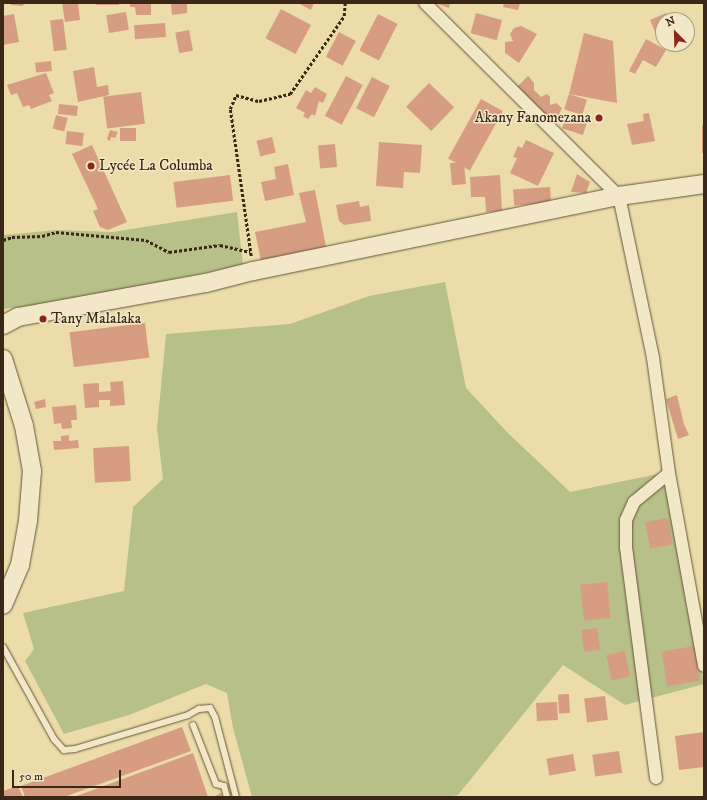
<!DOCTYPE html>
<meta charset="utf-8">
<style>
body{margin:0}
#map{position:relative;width:707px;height:800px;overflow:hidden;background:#ebdcaa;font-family:"IM FELL DW Pica",serif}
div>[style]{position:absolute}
.green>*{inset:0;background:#b7c088}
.building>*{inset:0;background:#d69d83;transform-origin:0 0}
.path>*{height:2.5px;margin-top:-1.25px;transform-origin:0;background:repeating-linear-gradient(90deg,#3a2717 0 3px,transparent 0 5px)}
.roads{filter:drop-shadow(0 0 1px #66543c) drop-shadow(0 0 1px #66543c)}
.lane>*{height:6px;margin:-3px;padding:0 3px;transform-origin:3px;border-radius:3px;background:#f2e8c8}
.street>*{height:12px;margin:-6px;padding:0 6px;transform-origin:6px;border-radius:6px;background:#f2e8c8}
.secondary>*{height:18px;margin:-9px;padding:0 9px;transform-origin:9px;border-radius:9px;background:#f2e8c8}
.dots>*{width:11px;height:11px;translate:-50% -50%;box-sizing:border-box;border:2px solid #f2e8c8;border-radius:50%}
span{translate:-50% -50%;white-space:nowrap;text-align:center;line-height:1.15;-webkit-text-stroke:3px #f2e8c8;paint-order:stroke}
.poi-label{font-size:15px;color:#3a2717}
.right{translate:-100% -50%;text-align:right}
.left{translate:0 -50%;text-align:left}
.frame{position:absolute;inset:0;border:4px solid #3a2717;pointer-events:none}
.north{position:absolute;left:655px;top:12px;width:40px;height:40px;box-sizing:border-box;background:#f2e8c8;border:1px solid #a89b81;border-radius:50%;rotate:337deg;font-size:11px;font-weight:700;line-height:16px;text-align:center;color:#3a2717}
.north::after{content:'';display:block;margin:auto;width:14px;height:18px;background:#8f2418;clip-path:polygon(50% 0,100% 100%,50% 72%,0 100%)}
.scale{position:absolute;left:12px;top:770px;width:109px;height:18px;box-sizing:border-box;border:2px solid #3a2717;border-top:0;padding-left:5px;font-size:12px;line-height:14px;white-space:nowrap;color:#3a2717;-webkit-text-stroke:3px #f2e8c8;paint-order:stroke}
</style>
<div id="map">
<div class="green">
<i style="clip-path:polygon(237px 212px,243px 265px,70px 301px,3px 309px,3px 235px,57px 230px,113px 232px)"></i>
<i style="clip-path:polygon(445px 282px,466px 388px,508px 433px,570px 492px,668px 472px,704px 684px,625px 705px,563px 665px,458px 795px,446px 797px,252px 797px,233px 728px,227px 693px,206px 684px,129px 715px,64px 734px,25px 661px,34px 649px,23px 613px,124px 591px,133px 507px,163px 479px,157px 428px,166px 334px,290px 324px,369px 296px)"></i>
</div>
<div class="building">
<i style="clip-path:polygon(11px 3px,24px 3px,23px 6px,11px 5px)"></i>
<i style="clip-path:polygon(62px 3px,78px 3px,80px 20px,65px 22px)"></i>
<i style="left:96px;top:3px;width:23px;height:2px"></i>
<i style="clip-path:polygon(130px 3px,151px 3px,151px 15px,136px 15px,135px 7px,130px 7px)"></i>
<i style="clip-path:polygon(171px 3px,187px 3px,187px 13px,172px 15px)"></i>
<i style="clip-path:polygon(298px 3px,314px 3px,311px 10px)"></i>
<i style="clip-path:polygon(436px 3px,450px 3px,449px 8px)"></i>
<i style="clip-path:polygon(504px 3px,520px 3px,518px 10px,503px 7px)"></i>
<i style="left:281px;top:9px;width:34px;height:33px;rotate:28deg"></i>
<i style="left:126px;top:12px;width:18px;height:20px;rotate:81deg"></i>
<i style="left:476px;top:13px;width:27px;height:21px;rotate:15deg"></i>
<i style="clip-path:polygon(666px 13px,669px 20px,663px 20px,663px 42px,660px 43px,650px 20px)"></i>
<i style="clip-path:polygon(14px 14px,19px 42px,3px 45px,3px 16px)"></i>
<i style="left:378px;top:14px;width:22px;height:41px;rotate:27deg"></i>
<i style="left:63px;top:19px;width:31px;height:13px;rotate:83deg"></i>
<i style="left:165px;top:23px;width:14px;height:31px;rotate:86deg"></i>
<i style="clip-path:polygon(521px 26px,537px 34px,519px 63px,505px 53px,505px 42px,513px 41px,510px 34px,514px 28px)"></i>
<i style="left:189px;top:30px;width:21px;height:14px;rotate:79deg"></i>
<i style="left:339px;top:32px;width:19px;height:28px;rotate:28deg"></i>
<i style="clip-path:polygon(584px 33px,613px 41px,617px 103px,569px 94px)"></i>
<i style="clip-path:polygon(646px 39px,666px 50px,656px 67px,643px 60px,635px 74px,629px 71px)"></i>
<i style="left:51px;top:61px;width:10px;height:16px;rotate:84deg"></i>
<i style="clip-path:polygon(94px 67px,97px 87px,108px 85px,109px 95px,78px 102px,73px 71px)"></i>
<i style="clip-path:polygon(46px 73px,54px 93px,49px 95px,52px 101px,31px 109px,29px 105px,23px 107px,17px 93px,11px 95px,7px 85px)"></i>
<i style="left:346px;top:76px;width:19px;height:45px;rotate:28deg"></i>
<i style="clip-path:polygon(528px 76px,534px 83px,534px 90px,541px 97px,547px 94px,550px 97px,550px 105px,556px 103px,562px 108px,554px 125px,516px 88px)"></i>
<i style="left:372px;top:77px;width:20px;height:35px;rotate:27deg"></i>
<i style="left:429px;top:83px;width:35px;height:33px;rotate:44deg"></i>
<i style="clip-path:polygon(315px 87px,327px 94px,323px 103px,319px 101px,315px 116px,312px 114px,308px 119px,303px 116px,305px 113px,296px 108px,306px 90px,311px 93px)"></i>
<i style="left:141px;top:92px;width:32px;height:38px;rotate:83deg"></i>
<i style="left:569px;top:94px;width:19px;height:16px;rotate:18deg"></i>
<i style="left:481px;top:99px;width:25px;height:68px;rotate:29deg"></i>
<i style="left:59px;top:104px;width:19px;height:10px;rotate:6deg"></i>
<i style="left:567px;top:113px;width:22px;height:16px;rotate:18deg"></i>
<i style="clip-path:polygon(649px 113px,655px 141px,632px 145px,627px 124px,644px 121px,643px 114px)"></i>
<i style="left:56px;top:115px;width:12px;height:14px;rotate:14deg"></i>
<i style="left:702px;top:125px;width:2px;height:28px"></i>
<i style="left:120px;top:128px;width:16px;height:13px"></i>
<i style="clip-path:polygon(110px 130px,118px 132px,115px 138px,111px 137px,110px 141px,107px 139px)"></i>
<i style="left:67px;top:131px;width:17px;height:13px;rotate:7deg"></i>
<i style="left:272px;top:137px;width:16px;height:16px;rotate:76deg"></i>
<i style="clip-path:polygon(526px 140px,554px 153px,538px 186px,510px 173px,517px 158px,513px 157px,518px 146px,522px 148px)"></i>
<i style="clip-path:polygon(379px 142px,422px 145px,420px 173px,404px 172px,403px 188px,376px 186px)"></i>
<i style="left:335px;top:144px;width:23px;height:17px;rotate:85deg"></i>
<i style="clip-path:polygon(92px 145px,127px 222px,108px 230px,100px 227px,93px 211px,98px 209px,72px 154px)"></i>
<i style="left:464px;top:162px;width:22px;height:14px;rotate:85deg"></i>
<i style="clip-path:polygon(288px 164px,294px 195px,265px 201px,261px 182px,276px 179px,274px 167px)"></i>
<i style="clip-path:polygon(577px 174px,590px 182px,586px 193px,571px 192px)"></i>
<i style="left:230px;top:175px;width:26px;height:57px;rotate:83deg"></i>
<i style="clip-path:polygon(500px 175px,502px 211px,486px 212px,485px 197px,471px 197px,470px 177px)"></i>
<i style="left:550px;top:187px;width:16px;height:37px;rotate:86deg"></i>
<i style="clip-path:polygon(315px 190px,327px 252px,262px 266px,255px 232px,306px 222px,299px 193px)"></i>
<i style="clip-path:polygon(359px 201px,360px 207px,369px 205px,371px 221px,344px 225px,339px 221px,336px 205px)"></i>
<i style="left:145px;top:323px;width:35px;height:76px;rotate:83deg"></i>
<i style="clip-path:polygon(123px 381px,125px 405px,110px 406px,110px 400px,99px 400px,99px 407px,85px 408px,83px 384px,99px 383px,99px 392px,111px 391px,110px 382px)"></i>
<i style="clip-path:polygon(677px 395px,684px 424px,689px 435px,678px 439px,666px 399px)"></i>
<i style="clip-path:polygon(45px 399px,46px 407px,36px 409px,34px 402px)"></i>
<i style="clip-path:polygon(76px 405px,77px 420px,71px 420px,72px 428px,62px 429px,61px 423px,54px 424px,52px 407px)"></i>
<i style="clip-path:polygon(69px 435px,69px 441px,78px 440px,79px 448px,54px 450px,53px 441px,61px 441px,61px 436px)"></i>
<i style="left:129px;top:446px;width:35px;height:36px;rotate:87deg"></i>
<i style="left:668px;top:518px;width:27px;height:23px;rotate:80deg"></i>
<i style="left:607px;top:582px;width:36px;height:27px;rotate:84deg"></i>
<i style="left:597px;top:628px;width:22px;height:16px;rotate:82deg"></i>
<i style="left:694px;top:646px;width:35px;height:33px;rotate:80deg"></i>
<i style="left:625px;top:651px;width:26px;height:19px;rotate:79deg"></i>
<i style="left:569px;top:694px;width:19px;height:11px;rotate:87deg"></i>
<i style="left:605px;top:696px;width:24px;height:21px;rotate:83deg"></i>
<i style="left:557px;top:702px;width:18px;height:21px;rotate:87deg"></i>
<i style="clip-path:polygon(182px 727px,191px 751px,64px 797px,25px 797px,21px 786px)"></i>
<i style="clip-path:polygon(704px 732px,704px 767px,679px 770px,675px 736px)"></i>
<i style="left:619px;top:751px;width:22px;height:27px;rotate:82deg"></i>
<i style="clip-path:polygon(193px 753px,208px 797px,74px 797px)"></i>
<i style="left:573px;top:754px;width:17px;height:27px;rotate:80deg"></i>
<i style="clip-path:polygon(18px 786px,23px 797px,3px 797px,3px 791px)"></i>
<i style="clip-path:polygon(221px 793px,222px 797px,213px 797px)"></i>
</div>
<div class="path">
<i style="left:3px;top:240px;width:9px;rotate:-18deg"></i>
<i style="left:12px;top:237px;width:30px;rotate:-2deg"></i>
<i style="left:42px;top:236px;width:15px;rotate:-16deg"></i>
<i style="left:56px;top:232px;width:90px;rotate:5.1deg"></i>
<i style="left:146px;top:240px;width:26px;rotate:28deg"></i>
<i style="left:169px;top:252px;width:51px;rotate:-7.8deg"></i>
<i style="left:220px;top:245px;width:31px;rotate:13deg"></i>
<i style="left:251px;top:256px;width:148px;rotate:-98.1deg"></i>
<i style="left:230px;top:109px;width:15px;rotate:-67deg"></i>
<i style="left:236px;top:95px;width:24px;rotate:15deg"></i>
<i style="left:259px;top:101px;width:32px;rotate:-13deg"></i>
<i style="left:290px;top:94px;width:95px;rotate:-55.3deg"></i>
<i style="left:344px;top:16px;width:13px;rotate:-86deg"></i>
</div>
<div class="roads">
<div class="lane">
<i style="left:3px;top:647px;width:105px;rotate:61deg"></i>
<i style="left:54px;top:739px;width:15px;rotate:48deg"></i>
<i style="left:64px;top:750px;width:11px;rotate:-5deg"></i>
<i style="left:75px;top:749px;width:118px;rotate:-16.7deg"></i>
<i style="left:188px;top:715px;width:13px;rotate:-29deg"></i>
<i style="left:199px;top:709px;width:11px;rotate:-5deg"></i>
<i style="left:210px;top:708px;width:10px;rotate:61deg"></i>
<i style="left:215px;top:717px;width:83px;rotate:75.3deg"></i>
<i style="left:193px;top:725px;width:63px;rotate:68.7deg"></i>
<i style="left:216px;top:784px;width:8px;rotate:14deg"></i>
<i style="left:224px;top:786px;width:11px;rotate:75deg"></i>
</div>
<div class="street">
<i style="left:425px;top:3px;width:274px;rotate:44.9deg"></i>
<i style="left:619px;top:196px;width:166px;rotate:78.1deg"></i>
<i style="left:653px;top:358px;width:116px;rotate:82.1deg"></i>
<i style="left:669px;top:473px;width:196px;rotate:79.7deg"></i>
<i style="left:656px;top:778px;width:232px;rotate:-97.4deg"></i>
<i style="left:626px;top:548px;width:28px;rotate:-90deg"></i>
<i style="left:626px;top:520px;width:20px;rotate:-66deg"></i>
<i style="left:634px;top:502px;width:45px;rotate:-39.6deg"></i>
</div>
<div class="secondary">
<i style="left:3px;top:325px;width:17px;rotate:-28deg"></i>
<i style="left:18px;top:317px;width:191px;rotate:-10.3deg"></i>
<i style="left:206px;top:283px;width:49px;rotate:-14.3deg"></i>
<i style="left:253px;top:271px;width:374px;rotate:-11.6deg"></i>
<i style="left:619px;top:196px;width:86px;rotate:-8deg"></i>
<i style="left:3px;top:359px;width:70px;rotate:72.6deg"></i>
<i style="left:24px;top:426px;width:46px;rotate:79.9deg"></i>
<i style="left:32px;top:471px;width:50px;rotate:94.6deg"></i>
<i style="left:28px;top:521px;width:45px;rotate:100.3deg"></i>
<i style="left:20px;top:565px;width:43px;rotate:113deg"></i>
</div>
</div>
<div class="dots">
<i style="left:599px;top:118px;background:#8f2418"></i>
<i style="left:91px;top:166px;background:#8f2418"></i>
<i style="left:43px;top:319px;background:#8f2418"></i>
</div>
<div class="poi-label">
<span class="right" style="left:591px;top:118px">Akany Fanomezana</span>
<span class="left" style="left:99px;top:166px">Lycée La Columba</span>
<span class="left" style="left:51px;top:319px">Tany Malalaka</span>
</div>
<div class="frame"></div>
<div class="north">N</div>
<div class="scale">50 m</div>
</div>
